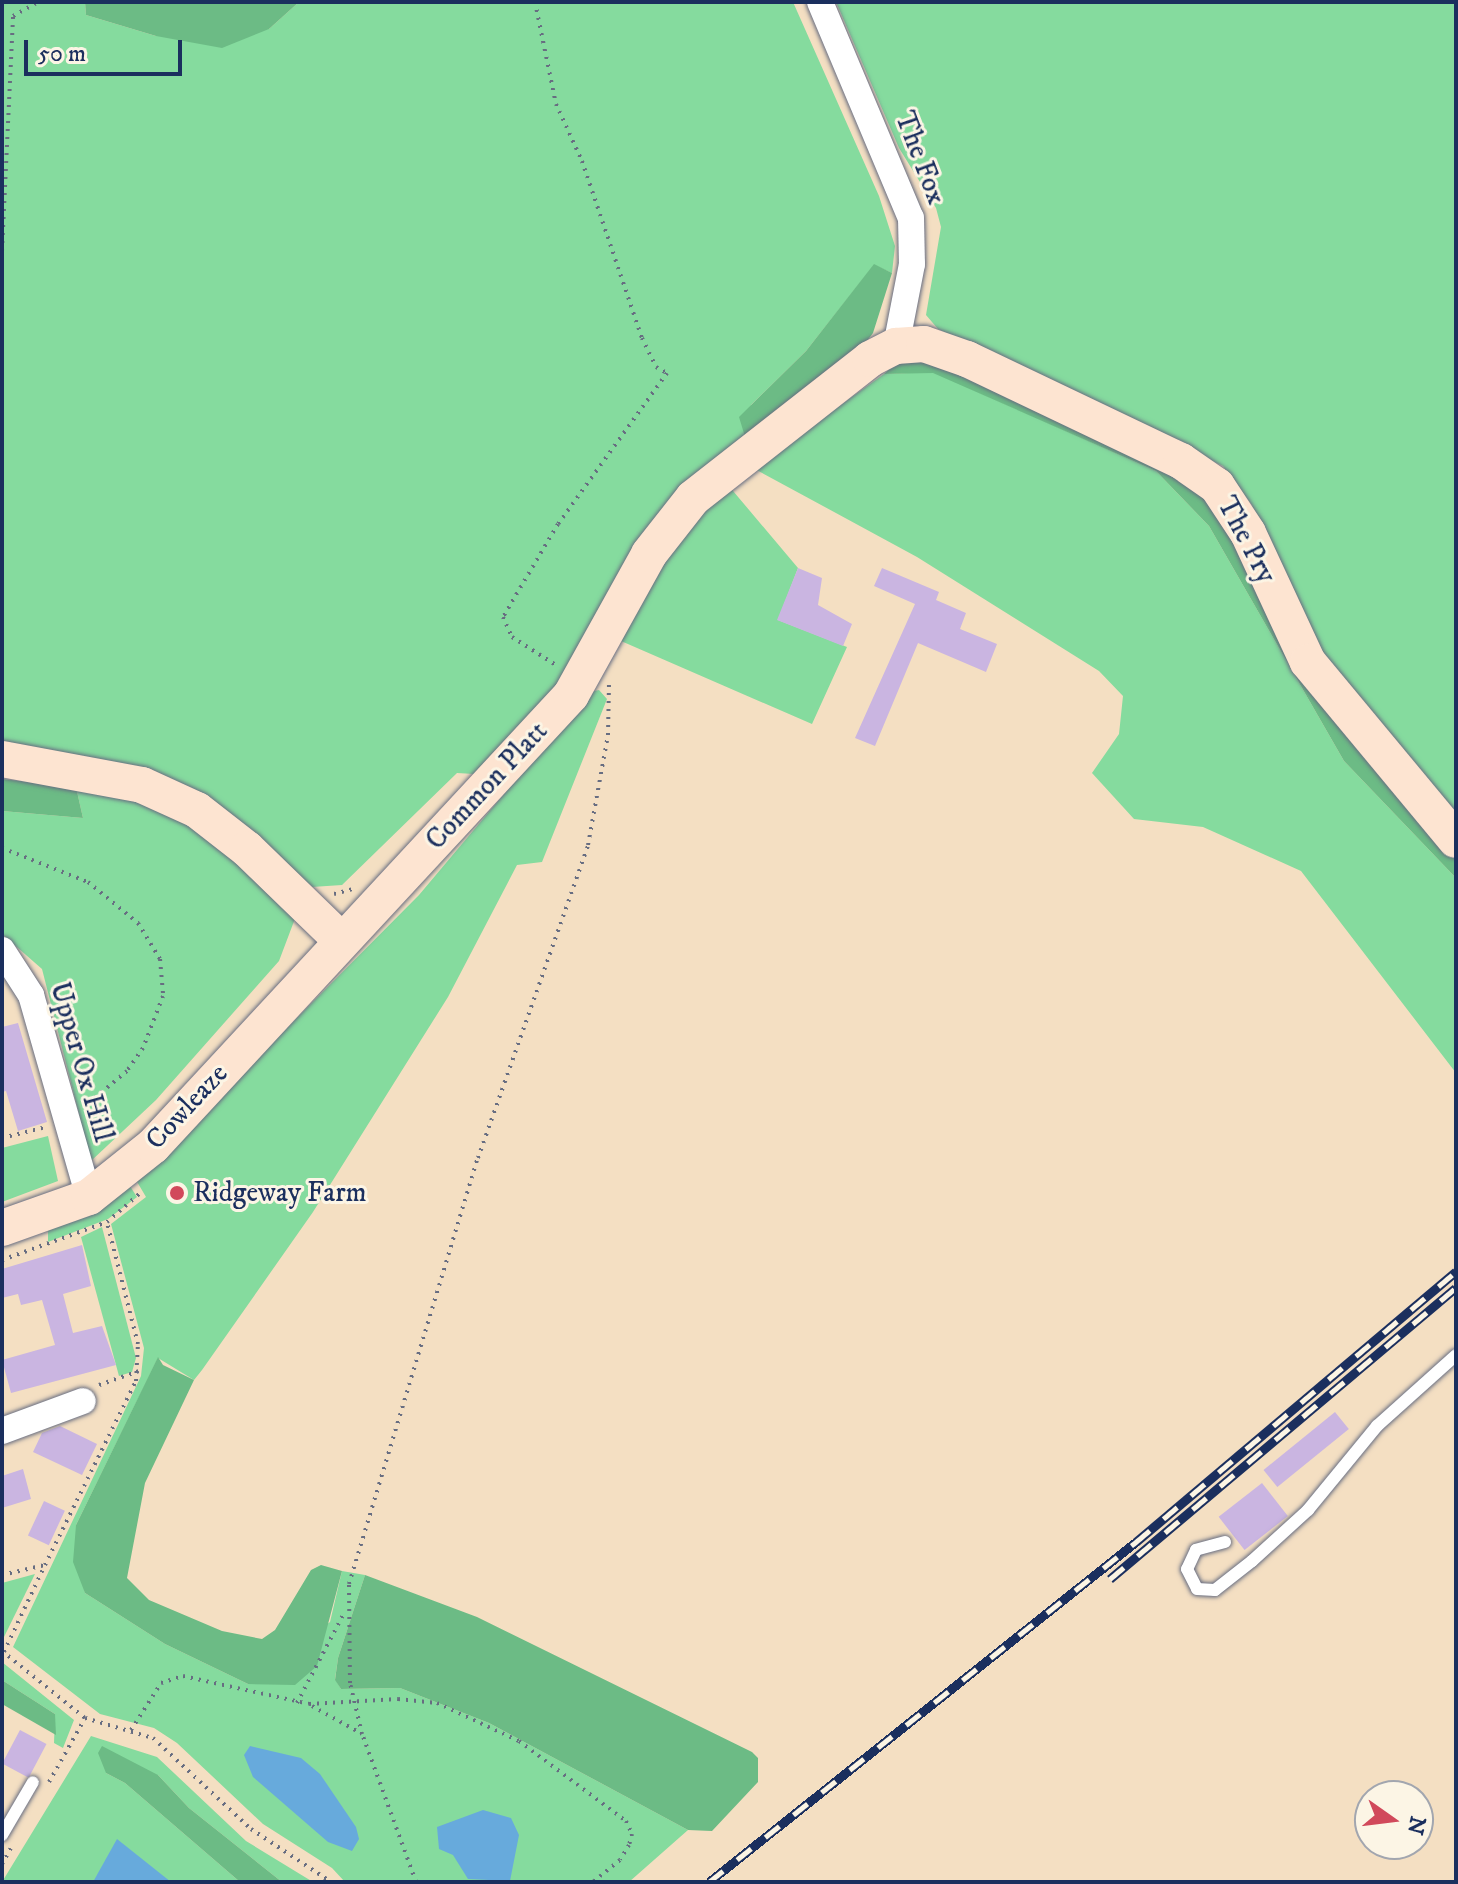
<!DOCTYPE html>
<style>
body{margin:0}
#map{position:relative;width:1458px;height:1884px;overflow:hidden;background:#f4dfc2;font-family:"IM FELL DW Pica",serif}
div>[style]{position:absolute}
.green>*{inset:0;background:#85db9e}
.forest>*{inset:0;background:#6cbb85}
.water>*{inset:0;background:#67aadc}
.building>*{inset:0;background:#cab5e1;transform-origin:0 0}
.path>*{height:4px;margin-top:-2px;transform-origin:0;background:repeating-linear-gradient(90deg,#676d81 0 2px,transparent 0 8px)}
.roads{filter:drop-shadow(0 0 2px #676d81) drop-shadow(0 0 2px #676d81)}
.lane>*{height:12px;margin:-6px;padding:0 6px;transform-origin:6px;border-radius:6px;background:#fff}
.street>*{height:26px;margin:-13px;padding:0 13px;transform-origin:13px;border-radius:13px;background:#fff}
.secondary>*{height:36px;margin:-18px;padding:0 18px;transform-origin:18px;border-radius:18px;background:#fde4d1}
.rail>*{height:9px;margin-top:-4.5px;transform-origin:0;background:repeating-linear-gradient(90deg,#fcf5e5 0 18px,#1b2f5e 0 36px);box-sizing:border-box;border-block:2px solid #1b2f5e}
.dots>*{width:22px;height:22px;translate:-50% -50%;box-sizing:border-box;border:4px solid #fcf5e5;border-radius:50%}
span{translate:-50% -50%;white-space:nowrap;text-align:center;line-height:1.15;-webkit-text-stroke:6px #fcf5e5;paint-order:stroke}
.street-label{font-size:28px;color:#1b2f5e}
.poi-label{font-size:28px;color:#1b2f5e}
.left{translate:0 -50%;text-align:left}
.frame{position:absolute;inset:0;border:4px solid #1b2f5e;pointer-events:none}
.north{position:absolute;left:1354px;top:1780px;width:80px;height:80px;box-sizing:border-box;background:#fcf5e5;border:2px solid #a2a6af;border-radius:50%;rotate:104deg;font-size:22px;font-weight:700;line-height:32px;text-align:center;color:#1b2f5e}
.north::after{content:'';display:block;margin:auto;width:28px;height:36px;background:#d1495b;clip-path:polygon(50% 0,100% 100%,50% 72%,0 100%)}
.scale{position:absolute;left:24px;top:40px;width:158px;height:36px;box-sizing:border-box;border:4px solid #1b2f5e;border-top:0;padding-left:10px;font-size:24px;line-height:28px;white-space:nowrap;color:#1b2f5e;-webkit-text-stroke:6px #fcf5e5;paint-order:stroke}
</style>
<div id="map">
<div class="green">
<i style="clip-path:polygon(2px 2px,85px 2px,86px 15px,156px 36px,269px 29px,299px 2px,793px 2px,879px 196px,895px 246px,892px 273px,874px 265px,806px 351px,751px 405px,746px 440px,575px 670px,474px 774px,457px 773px,342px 885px,312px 887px,243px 825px,2px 744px)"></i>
<i style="clip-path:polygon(836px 2px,1456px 2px,1456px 822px,1322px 660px,1278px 575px,1252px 505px,1223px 466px,938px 329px,926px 315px,941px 227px,936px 208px,899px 148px)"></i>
<i style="clip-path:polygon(933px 372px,1156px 471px,1209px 526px,1344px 761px,1456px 878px,1456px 1073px,1301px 871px,1203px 827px,1134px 819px,1092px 773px,1119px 734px,1123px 696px,1099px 671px,917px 557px,753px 468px,884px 374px)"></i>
<i style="clip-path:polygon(728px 485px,798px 568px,778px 620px,847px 647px,812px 724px,621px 641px,662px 559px)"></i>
<i style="clip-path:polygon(599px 690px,607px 699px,542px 862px,517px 865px,448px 997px,313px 1212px,202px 1370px,194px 1380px,158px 1358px,76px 1525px,85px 1593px,165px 1644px,248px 1684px,330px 1622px,342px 1571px,365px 1575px,338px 1658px,335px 1679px,341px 1689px,400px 1688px,489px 1723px,688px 1830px,629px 1882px,345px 1882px,332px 1868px,263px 1824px,177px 1743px,154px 1728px,100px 1714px,13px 1647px,141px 1376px,144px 1348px,111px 1224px,146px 1197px,136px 1180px,419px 895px,590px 692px)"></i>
<i style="clip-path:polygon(76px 787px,177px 810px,296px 916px,279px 961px,156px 1100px,91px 1161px,42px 969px,2px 934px,2px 811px,83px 818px)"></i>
<i style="clip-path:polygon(48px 1136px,58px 1181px,2px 1202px,2px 1148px)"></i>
<i style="clip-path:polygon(128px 1183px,137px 1197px,108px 1219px,48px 1242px,48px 1227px)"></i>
<i style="clip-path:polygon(102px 1227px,136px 1358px,132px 1372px,119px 1376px,81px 1237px)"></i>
<i style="clip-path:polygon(35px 1574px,3px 1639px,2px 1583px)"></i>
<i style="clip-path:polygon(2px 1662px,74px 1720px,63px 1748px,54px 1743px,55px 1714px,2px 1680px)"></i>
<i style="clip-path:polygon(91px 1736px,157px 1757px,246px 1841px,313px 1882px,282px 1882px,189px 1808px,158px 1775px,106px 1773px,125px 1783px,240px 1882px,2px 1882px)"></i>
</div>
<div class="forest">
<i style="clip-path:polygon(85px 2px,299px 2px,269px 29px,222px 48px,156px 36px,86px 15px)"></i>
<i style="clip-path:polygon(874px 264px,892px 273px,873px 333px,844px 371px,746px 440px,739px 417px,806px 351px)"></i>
<i style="clip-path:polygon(903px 357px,935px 358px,1197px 481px,1456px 852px,1456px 878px,1344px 761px,1209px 526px,1156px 471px,933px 373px,884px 374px)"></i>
<i style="clip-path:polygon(2px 779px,76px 787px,83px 818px,2px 811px)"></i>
<i style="clip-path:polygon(158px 1357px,163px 1365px,194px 1380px,145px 1483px,127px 1578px,149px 1600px,222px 1631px,262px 1639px,275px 1630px,311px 1570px,321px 1565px,342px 1571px,317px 1666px,295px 1685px,248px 1684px,165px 1644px,85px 1593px,73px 1562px,76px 1525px)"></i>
<i style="clip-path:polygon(365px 1575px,477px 1617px,752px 1752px,758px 1758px,758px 1782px,712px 1831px,688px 1830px,489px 1723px,400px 1688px,341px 1689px,335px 1680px,338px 1658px)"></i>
<i style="clip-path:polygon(2px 1680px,55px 1714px,56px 1735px,2px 1704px)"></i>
<i style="clip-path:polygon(102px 1746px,158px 1775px,189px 1808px,282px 1882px,240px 1882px,125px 1783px,106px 1773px,98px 1753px)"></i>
</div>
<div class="water">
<i style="clip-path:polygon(250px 1746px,301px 1758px,320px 1774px,356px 1827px,359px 1839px,352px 1851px,328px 1842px,253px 1777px,244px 1755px)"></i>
<i style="clip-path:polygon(483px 1810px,511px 1818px,519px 1835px,510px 1881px,468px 1879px,453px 1855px,439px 1849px,437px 1827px)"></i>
<i style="clip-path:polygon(117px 1839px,171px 1882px,93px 1882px)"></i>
</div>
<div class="building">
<i style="clip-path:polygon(798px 568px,822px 578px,818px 605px,852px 624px,843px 646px,777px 620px)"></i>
<i style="clip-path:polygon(882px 568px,939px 592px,936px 600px,966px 613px,960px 629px,997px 644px,986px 672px,918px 643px,875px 746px,855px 738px,915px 604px,874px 586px)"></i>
<i style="clip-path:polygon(18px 1023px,47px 1122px,18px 1131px,6px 1091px,2px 1092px,2px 1027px)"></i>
<i style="clip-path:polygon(82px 1245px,91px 1286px,63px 1294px,73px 1333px,102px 1326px,116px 1365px,11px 1393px,2px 1360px,55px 1345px,42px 1300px,21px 1305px,18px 1294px,2px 1298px,2px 1269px)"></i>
<i style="left:1335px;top:1412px;width:22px;height:92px;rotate:51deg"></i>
<i style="clip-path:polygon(60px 1426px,97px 1444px,82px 1475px,33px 1452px,42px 1433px)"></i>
<i style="clip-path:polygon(23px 1469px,31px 1499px,2px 1508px,2px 1476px)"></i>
<i style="left:1262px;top:1483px;width:42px;height:55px;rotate:52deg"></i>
<i style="left:44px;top:1501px;width:23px;height:38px;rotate:25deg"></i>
<i style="left:20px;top:1730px;width:30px;height:38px;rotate:28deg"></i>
</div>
<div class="path">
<i style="left:535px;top:2px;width:104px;rotate:78.4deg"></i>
<i style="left:556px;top:104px;width:63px;rotate:65.5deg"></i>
<i style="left:582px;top:161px;width:187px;rotate:71.3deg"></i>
<i style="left:642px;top:338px;width:32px;rotate:64deg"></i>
<i style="left:656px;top:367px;width:13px;rotate:29deg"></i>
<i style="left:667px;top:373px;width:186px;rotate:125.8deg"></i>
<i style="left:558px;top:524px;width:108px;rotate:120.6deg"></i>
<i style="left:503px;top:617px;width:22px;rotate:66deg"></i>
<i style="left:512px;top:637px;width:52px;rotate:32.5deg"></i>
<i style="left:2px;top:251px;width:235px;rotate:-87.3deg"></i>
<i style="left:13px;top:16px;width:29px;rotate:-29deg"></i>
<i style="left:2px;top:848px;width:92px;rotate:21.6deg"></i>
<i style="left:88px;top:882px;width:65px;rotate:39.4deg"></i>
<i style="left:138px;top:923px;width:42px;rotate:58.6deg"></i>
<i style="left:160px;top:959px;width:37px;rotate:85deg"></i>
<i style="left:163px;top:996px;width:56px;rotate:111deg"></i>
<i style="left:143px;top:1048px;width:28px;rotate:125deg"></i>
<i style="left:127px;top:1071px;width:55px;rotate:140.2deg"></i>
<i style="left:334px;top:894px;width:20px;rotate:-15deg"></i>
<i style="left:2px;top:1138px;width:45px;rotate:-14deg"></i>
<i style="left:2px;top:1260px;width:112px;rotate:-19.9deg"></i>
<i style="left:99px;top:1385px;width:42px;rotate:-19.3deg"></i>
<i style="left:2px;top:1575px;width:44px;rotate:-13.1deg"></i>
<i style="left:45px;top:1565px;width:205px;rotate:-63.7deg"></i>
<i style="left:136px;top:1381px;width:37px;rotate:-87deg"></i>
<i style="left:138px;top:1344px;width:126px;rotate:-104.3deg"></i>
<i style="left:107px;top:1222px;width:43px;rotate:-41.2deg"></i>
<i style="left:2px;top:1651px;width:107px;rotate:38.9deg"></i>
<i style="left:85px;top:1718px;width:71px;rotate:16.4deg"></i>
<i style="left:153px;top:1738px;width:134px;rotate:42.9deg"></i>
<i style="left:251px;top:1829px;width:96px;rotate:33.5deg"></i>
<i style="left:4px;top:1652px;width:96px;rotate:-64.8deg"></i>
<i style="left:297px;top:1703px;width:102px;rotate:-62.4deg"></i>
<i style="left:312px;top:1706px;width:57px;rotate:29.2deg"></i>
<i style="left:131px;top:1730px;width:56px;rotate:-57.4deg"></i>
<i style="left:161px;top:1683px;width:23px;rotate:-18deg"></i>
<i style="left:183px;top:1676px;width:129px;rotate:12.5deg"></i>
<i style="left:309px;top:1704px;width:89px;rotate:-3.2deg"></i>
<i style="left:398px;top:1699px;width:39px;rotate:6deg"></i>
<i style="left:437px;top:1703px;width:90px;rotate:24.9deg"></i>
<i style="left:519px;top:1741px;width:134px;rotate:36.8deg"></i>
<i style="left:626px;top:1821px;width:14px;rotate:65deg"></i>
<i style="left:632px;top:1834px;width:11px;rotate:105deg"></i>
<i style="left:629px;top:1845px;width:17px;rotate:121deg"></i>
<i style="left:620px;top:1860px;width:35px;rotate:141deg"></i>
<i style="left:49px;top:1782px;width:73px;rotate:-60.6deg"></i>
<i style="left:2px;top:1864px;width:18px;rotate:-61deg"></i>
<i style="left:416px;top:1882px;width:158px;rotate:-110deg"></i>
<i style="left:362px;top:1734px;width:52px;rotate:-103.2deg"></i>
<i style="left:350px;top:1683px;width:99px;rotate:-90.6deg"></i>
<i style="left:349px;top:1584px;width:445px;rotate:-73.2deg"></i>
<i style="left:478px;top:1158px;width:332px;rotate:-70.6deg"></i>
<i style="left:588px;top:845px;width:112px;rotate:-79.7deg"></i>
<i style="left:608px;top:735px;width:54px;rotate:-88.9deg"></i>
</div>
<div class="roads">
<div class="lane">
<i style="left:1225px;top:1542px;width:30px;rotate:165deg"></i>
<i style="left:1196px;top:1550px;width:21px;rotate:115deg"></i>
<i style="left:1187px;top:1569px;width:22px;rotate:63deg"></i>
<i style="left:1197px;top:1589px;width:18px;rotate:3deg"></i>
<i style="left:1215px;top:1590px;width:47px;rotate:-38.1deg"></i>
<i style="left:1252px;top:1561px;width:76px;rotate:-42.3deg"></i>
<i style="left:1308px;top:1510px;width:109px;rotate:-50.6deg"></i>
<i style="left:1377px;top:1426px;width:106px;rotate:-41.9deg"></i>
<i style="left:2px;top:1835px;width:61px;rotate:-59.7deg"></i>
</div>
<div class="street">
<i style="left:820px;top:2px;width:234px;rotate:67.2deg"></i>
<i style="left:911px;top:218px;width:46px;rotate:88.8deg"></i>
<i style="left:912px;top:264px;width:84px;rotate:101deg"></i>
<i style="left:2px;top:950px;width:54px;rotate:57.2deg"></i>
<i style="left:31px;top:995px;width:210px;rotate:74deg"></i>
<i style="left:2px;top:1431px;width:86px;rotate:-20.3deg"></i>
</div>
<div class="secondary">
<i style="left:2px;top:759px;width:142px;rotate:10.5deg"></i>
<i style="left:142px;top:785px;width:60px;rotate:24.4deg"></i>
<i style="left:197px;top:810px;width:63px;rotate:38deg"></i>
<i style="left:247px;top:849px;width:132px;rotate:44.1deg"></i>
<i style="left:2px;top:1228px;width:92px;rotate:-19.6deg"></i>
<i style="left:89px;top:1197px;width:82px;rotate:-38.6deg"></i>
<i style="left:153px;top:1146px;width:615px;rotate:-47.17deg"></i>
<i style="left:571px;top:695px;width:161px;rotate:-61deg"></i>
<i style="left:649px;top:554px;width:71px;rotate:-51.8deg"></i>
<i style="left:693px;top:498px;width:225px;rotate:-38.1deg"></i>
<i style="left:870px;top:359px;width:29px;rotate:-27deg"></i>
<i style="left:896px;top:346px;width:28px;rotate:-4deg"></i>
<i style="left:924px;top:344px;width:46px;rotate:19.2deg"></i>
<i style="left:967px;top:359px;width:237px;rotate:25.5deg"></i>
<i style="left:1181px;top:461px;width:44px;rotate:34.8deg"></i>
<i style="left:1217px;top:486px;width:56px;rotate:56.6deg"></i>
<i style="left:1248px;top:533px;width:142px;rotate:65.1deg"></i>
<i style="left:1308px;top:662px;width:231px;rotate:50.3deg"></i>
</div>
</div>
<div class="rail">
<i style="left:1110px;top:1579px;width:452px;rotate:-40.1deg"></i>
<i style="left:709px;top:1882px;width:546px;rotate:-38.53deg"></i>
<i style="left:1136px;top:1542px;width:419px;rotate:-40.2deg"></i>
</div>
<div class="dots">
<i style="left:177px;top:1193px;background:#d1495b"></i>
</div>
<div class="street-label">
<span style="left:920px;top:158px;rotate:69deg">The Fox</span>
<span style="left:1246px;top:540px;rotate:62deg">The Pry</span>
<span style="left:487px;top:786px;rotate:-47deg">Common Platt</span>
<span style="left:81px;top:1062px;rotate:74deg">Upper Ox Hill</span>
<span style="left:187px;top:1107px;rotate:-47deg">Cowleaze</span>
</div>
<div class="poi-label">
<span class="left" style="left:193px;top:1193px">Ridgeway Farm</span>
</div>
<div class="frame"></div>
<div class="north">N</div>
<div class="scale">50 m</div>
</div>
